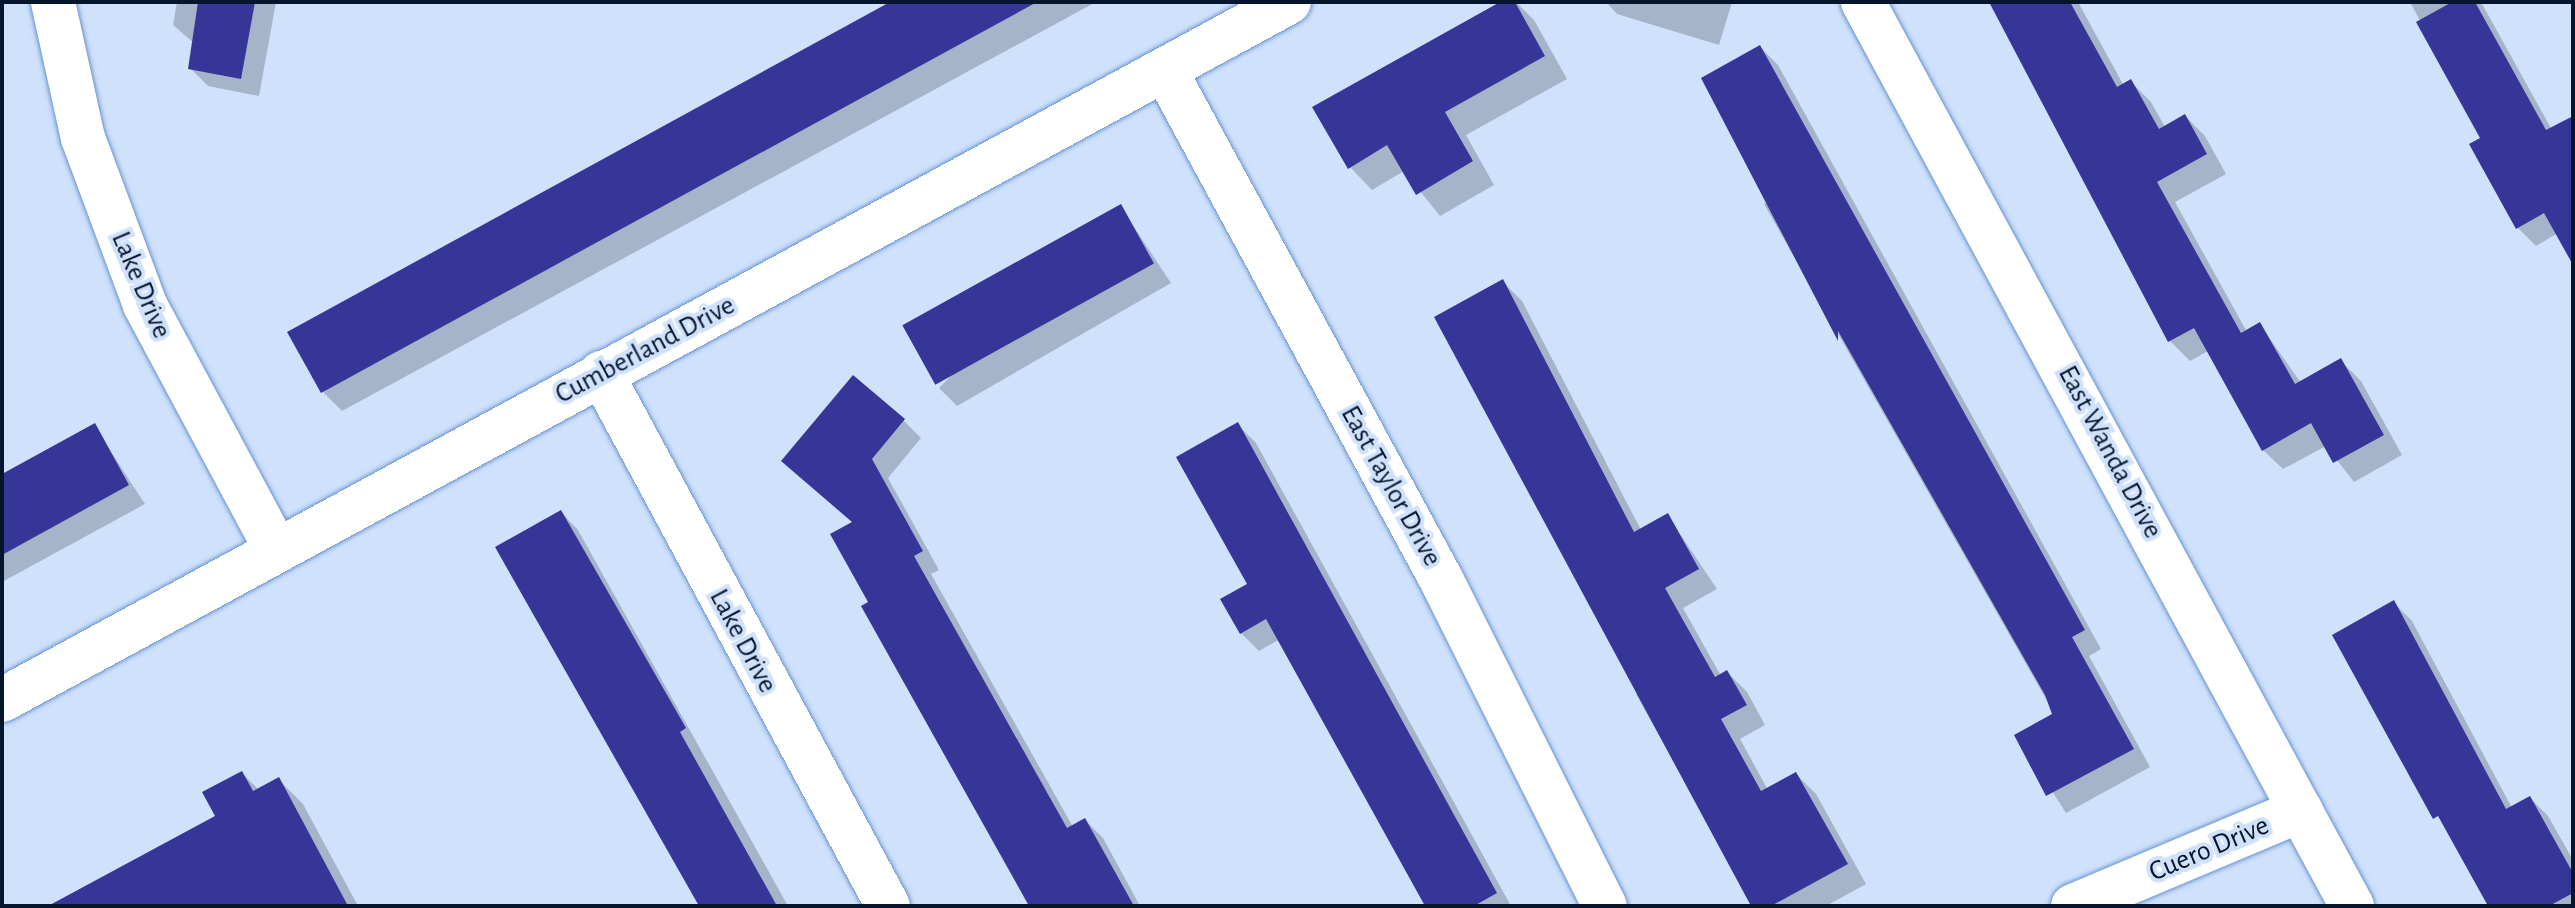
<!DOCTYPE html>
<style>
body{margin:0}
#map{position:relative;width:2575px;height:908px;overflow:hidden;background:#cfe1fb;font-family:"Alegreya Sans",sans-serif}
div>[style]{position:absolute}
.shadow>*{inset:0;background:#0003}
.building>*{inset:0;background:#363698;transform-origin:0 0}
.roads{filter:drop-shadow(0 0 2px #6893ce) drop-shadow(0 0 2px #6893ce)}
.minor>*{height:44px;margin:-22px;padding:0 22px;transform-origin:22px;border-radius:22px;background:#fff}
span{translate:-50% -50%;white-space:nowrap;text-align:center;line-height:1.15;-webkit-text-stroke:8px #cfe1fb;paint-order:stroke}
.street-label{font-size:28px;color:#05152b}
.frame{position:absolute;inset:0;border:4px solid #05152b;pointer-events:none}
</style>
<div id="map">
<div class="shadow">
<i style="clip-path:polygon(177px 2px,276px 2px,259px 96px,208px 86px,190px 68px,194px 43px,173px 25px)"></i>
<i style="clip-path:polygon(894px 2px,1096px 2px,342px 411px,323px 392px)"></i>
<i style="clip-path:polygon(1504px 2px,1516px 2px,1534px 20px,1567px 79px,1466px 135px,1494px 185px,1440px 216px,1404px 171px,1372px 190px,1350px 167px)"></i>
<i style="clip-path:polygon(1606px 2px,1732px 2px,1719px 45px,1617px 14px)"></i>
<i style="clip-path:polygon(1993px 2px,2078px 2px,2124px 86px,2131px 82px,2151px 102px,2165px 127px,2185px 116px,2205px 136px,2226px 174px,2175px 202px,2247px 332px,2260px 325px,2301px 383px,2341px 361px,2361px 381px,2402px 455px,2354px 482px,2326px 446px,2283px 469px,2263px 450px,2208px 351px,2190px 361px,2170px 341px)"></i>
<i style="clip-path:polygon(2410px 2px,2481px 2px,2552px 130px,2573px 131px,2573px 261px,2558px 233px,2536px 246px,2518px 228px,2483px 138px)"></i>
<i style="clip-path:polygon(1760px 47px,1778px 65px,2101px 649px,2089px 656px,2150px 767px,2066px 813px,2017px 736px,2055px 715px,1764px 204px,1771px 200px)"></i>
<i style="clip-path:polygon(1120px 206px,1171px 283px,957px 406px,939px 388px)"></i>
<i style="clip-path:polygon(1503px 282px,1522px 301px,1641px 530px,1668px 516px,1717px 589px,1683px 608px,1721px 676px,1727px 672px,1747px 692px,1765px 725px,1740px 739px,1768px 790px,1796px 774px,1816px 794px,1866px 884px,1826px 906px,1754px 906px,1636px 694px,1643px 690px)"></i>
<i style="clip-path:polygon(903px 420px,921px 438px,888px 478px,939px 570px,931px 574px,1073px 827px,1085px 820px,1103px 838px,1140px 906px,1031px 906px,871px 603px,854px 523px,783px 461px)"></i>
<i style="clip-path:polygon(1238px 425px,1256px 443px,1511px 906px,1430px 906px,1280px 639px,1259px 651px,1241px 633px,1250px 585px)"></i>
<i style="clip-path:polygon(94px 426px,145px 504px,2px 582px,2px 476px)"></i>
<i style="clip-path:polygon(561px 512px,578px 530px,788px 906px,705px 906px)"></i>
<i style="clip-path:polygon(2394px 603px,2412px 621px,2512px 808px,2530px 798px,2548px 816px,2573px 860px,2573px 906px,2490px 906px)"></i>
<i style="clip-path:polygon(242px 773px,259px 790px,278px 779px,303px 804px,358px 906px,52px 906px,217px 817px)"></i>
</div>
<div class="building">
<i style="clip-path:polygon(198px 2px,255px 2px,241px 79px,188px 69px)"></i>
<i style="clip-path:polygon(890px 2px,1037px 2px,321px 393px,287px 332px)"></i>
<i style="clip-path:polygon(1500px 2px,1515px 2px,1545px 56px,1445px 112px,1473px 161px,1416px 195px,1387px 145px,1348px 169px,1312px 107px)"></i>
<i style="clip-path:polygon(1989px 2px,2070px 2px,2117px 87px,2131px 79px,2159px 129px,2185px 114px,2207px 154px,2157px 182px,2241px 333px,2260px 322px,2295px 384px,2341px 358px,2384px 435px,2333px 463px,2311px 423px,2262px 451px,2194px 328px,2168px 342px)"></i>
<i style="clip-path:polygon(2452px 2px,2475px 2px,2546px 130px,2573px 116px,2573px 265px,2544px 213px,2516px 229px,2469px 144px,2480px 138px,2416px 22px)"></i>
<i style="clip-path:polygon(1760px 45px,2085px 630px,2072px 637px,2134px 749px,2046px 796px,2014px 735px,2052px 714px,2045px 695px,1838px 331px,1838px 341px,1701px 78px)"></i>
<i style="left:1121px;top:204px;width:68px;height:250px;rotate:61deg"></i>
<i style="clip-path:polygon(1503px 279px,1634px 532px,1668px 513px,1699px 569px,1665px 588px,1715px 677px,1727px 670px,1747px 705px,1721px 719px,1761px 791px,1796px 772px,1848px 864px,1771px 906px,1751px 906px,1434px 317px)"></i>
<i style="clip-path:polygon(853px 375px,905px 419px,872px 459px,923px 551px,914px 556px,1067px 828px,1085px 818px,1134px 906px,1029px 906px,861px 606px,868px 602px,830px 534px,852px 522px,781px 461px)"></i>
<i style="clip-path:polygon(1238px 422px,1497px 893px,1474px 906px,1425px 906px,1266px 619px,1240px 634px,1220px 599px,1247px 584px,1176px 457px)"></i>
<i style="clip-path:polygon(95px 423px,129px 485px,2px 555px,2px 474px)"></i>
<i style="clip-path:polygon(561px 510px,686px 728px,680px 732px,777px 906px,699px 906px,495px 547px)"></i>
<i style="clip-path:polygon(2394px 600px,2506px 809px,2530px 796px,2573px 873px,2573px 893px,2549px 906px,2488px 906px,2438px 816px,2433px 819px,2332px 635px)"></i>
<i style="clip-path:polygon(242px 771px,253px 791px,279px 777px,348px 906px,48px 906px,215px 816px,202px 792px)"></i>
</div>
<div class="roads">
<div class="minor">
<i style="left:53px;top:2px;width:139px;rotate:77.6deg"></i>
<i style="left:83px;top:138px;width:178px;rotate:69.6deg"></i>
<i style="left:145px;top:305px;width:277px;rotate:61.8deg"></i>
<i style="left:1863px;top:2px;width:1028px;rotate:61.59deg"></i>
<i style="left:1166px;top:72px;width:579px;rotate:61.53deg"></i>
<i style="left:1442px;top:581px;width:364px;rotate:63.4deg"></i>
<i style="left:601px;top:373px;width:605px;rotate:61.7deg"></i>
<i style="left:2px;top:700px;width:1464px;rotate:-28.47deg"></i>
<i style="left:2073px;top:906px;width:247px;rotate:-22.8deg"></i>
</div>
</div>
<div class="street-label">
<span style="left:141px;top:285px;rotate:67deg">Lake Drive</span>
<span style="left:645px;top:350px;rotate:-28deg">Cumberland Drive</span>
<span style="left:2110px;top:452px;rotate:62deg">East Wanda Drive</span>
<span style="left:1391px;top:486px;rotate:61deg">East Taylor Drive</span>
<span style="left:743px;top:641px;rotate:62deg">Lake Drive</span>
<span style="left:2209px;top:849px;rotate:-23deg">Cuero Drive</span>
</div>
<div class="frame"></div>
</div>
